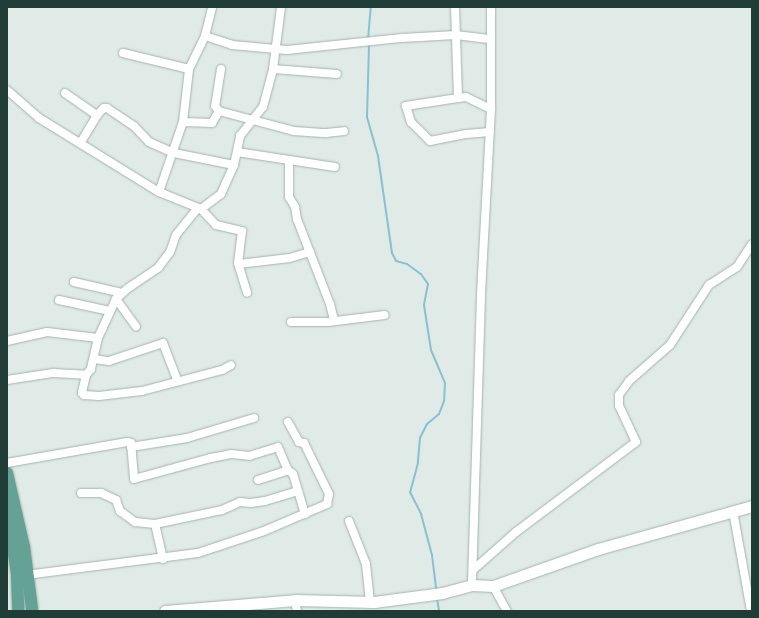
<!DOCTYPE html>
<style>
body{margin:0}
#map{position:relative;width:759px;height:618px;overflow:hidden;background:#e0ebe7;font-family:"PT Sans",sans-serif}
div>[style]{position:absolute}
.stream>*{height:2px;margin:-1px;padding:0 1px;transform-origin:1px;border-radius:1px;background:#87c1d2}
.roads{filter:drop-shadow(0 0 1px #a3b3ae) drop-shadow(0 0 1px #a3b3ae)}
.street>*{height:8px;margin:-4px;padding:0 4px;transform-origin:4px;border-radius:4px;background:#fff}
.secondary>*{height:11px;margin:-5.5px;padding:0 5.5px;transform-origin:5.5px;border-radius:5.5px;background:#fff}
.primary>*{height:12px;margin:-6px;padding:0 6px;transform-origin:6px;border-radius:6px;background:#64a296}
span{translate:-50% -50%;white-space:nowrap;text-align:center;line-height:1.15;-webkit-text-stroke:3px #f0f8f5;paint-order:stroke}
.frame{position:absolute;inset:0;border:8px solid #203c36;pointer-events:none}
</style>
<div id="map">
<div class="stream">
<i style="left:368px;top:39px;width:32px;rotate:-85deg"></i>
<i style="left:369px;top:45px;width:72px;rotate:91.6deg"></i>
<i style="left:367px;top:117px;width:41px;rotate:74.2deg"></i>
<i style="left:378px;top:156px;width:98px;rotate:81.8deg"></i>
<i style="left:392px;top:253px;width:9px;rotate:63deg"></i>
<i style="left:396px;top:261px;width:11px;rotate:15deg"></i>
<i style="left:407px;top:264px;width:17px;rotate:36deg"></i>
<i style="left:421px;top:274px;width:12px;rotate:55deg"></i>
<i style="left:428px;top:284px;width:21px;rotate:101deg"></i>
<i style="left:424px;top:305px;width:46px;rotate:81.2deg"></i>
<i style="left:431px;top:350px;width:36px;rotate:67deg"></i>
<i style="left:445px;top:383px;width:18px;rotate:93deg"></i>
<i style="left:444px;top:401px;width:14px;rotate:111deg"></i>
<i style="left:439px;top:414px;width:16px;rotate:140deg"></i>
<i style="left:427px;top:424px;width:16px;rotate:117deg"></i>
<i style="left:420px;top:438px;width:25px;rotate:95deg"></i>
<i style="left:418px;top:463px;width:30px;rotate:105deg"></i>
<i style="left:410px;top:492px;width:25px;rotate:63deg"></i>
<i style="left:421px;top:514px;width:42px;rotate:75deg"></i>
<i style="left:432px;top:555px;width:35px;rotate:83deg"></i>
<i style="left:437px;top:598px;width:13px;rotate:81deg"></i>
</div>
<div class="roads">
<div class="street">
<i style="left:455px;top:7px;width:91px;rotate:88.1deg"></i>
<i style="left:458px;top:98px;width:8px;rotate:-7deg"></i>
<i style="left:466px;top:97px;width:28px;rotate:26deg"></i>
<i style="left:491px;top:109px;width:187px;rotate:93.1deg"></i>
<i style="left:481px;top:296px;width:289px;rotate:91.8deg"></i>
<i style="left:491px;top:7px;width:102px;rotate:90deg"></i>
<i style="left:205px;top:36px;width:28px;rotate:18deg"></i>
<i style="left:232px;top:45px;width:55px;rotate:5.2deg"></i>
<i style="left:287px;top:50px;width:116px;rotate:-6deg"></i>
<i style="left:402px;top:38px;width:54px;rotate:-3.2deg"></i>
<i style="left:456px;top:35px;width:35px;rotate:7deg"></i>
<i style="left:123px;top:53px;width:68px;rotate:13.6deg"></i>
<i style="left:221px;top:69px;width:37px;rotate:99deg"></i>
<i style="left:215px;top:106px;width:6px;rotate:51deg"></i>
<i style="left:219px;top:111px;width:78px;rotate:14.9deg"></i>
<i style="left:294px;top:131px;width:32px;rotate:4deg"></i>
<i style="left:326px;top:133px;width:18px;rotate:-6deg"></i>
<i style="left:273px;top:69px;width:64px;rotate:4.5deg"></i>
<i style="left:7px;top:90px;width:43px;rotate:41.2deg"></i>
<i style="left:39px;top:118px;width:141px;rotate:31.7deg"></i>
<i style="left:159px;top:192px;width:45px;rotate:22deg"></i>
<i style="left:201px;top:209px;width:25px;rotate:-37deg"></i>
<i style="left:221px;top:194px;width:32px;rotate:-66deg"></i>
<i style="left:234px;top:165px;width:30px;rotate:-78deg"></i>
<i style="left:240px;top:136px;width:37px;rotate:-52deg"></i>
<i style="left:263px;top:107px;width:39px;rotate:-75deg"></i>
<i style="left:273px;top:69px;width:63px;rotate:-82.6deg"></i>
<i style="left:65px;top:93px;width:39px;rotate:35deg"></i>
<i style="left:458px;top:98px;width:53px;rotate:171.3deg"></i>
<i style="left:406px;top:106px;width:17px;rotate:73deg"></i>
<i style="left:411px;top:122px;width:27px;rotate:45deg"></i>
<i style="left:430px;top:141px;width:37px;rotate:-11deg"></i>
<i style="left:466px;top:134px;width:24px;rotate:-5deg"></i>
<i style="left:183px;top:122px;width:29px;rotate:2deg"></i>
<i style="left:212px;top:123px;width:14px;rotate:-60deg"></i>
<i style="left:81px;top:142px;width:31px;rotate:-59deg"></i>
<i style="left:97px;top:115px;width:10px;rotate:-45deg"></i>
<i style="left:104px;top:108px;width:3px"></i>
<i style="left:107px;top:108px;width:32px;rotate:34deg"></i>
<i style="left:134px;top:126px;width:22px;rotate:47deg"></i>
<i style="left:149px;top:142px;width:27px;rotate:24deg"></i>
<i style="left:174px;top:153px;width:61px;rotate:11.3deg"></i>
<i style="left:237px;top:152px;width:99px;rotate:8.7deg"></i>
<i style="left:289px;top:160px;width:37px;rotate:90deg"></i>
<i style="left:289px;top:197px;width:12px;rotate:59deg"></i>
<i style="left:295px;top:207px;width:12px;rotate:81deg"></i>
<i style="left:297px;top:219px;width:91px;rotate:68.8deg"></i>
<i style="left:330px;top:304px;width:16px;rotate:76deg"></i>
<i style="left:159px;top:192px;width:74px;rotate:-71.1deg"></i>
<i style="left:183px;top:122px;width:53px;rotate:-83.5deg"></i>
<i style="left:189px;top:69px;width:37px;rotate:-64deg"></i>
<i style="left:205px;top:36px;width:30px;rotate:-76deg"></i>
<i style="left:197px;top:209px;width:33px;rotate:129deg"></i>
<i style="left:176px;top:235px;width:18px;rotate:109deg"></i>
<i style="left:170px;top:252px;width:20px;rotate:127deg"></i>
<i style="left:158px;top:268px;width:37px;rotate:146deg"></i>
<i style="left:127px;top:289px;width:15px;rotate:138deg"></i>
<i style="left:116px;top:299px;width:43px;rotate:114.8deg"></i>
<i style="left:98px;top:338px;width:32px;rotate:103deg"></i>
<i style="left:91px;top:369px;width:8px;rotate:130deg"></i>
<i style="left:86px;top:375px;width:18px;rotate:103deg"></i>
<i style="left:82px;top:393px;width:3px;rotate:45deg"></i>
<i style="left:84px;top:395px;width:15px;rotate:4deg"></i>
<i style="left:99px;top:396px;width:43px;rotate:-6.6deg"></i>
<i style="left:142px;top:391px;width:83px;rotate:-14.7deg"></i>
<i style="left:222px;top:370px;width:10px;rotate:-29deg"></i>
<i style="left:201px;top:209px;width:22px;rotate:47deg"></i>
<i style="left:216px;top:225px;width:27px;rotate:13deg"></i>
<i style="left:242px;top:231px;width:32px;rotate:97deg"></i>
<i style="left:238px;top:263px;width:31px;rotate:73deg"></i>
<i style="left:239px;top:264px;width:51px;rotate:-6.7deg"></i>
<i style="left:290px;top:258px;width:21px;rotate:-17deg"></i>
<i style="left:74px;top:282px;width:49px;rotate:12.9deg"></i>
<i style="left:116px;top:299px;width:34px;rotate:54deg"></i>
<i style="left:59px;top:300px;width:52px;rotate:12.2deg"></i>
<i style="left:291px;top:322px;width:37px"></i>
<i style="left:328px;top:322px;width:57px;rotate:-7deg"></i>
<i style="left:7px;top:341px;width:41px;rotate:-12.7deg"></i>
<i style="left:47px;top:332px;width:51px;rotate:6.7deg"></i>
<i style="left:94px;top:359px;width:15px;rotate:8deg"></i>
<i style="left:109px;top:361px;width:57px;rotate:-18.4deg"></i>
<i style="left:163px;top:343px;width:40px;rotate:69deg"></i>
<i style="left:7px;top:380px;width:47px;rotate:-8.7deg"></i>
<i style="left:53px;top:373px;width:33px;rotate:3deg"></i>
<i style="left:131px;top:447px;width:57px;rotate:-9.1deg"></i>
<i style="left:187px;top:438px;width:70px;rotate:-16.6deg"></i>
<i style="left:7px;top:463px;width:122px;rotate:-9.9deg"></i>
<i style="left:127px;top:442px;width:4px;rotate:14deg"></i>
<i style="left:131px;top:443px;width:36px;rotate:85deg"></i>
<i style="left:134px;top:479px;width:80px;rotate:-15.3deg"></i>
<i style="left:211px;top:458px;width:20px;rotate:-11deg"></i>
<i style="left:231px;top:454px;width:18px;rotate:6deg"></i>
<i style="left:249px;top:456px;width:30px;rotate:-17deg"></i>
<i style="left:278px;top:447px;width:25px;rotate:67deg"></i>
<i style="left:288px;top:470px;width:6px;rotate:39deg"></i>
<i style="left:293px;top:474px;width:42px;rotate:73.3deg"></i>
<i style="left:258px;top:480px;width:32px;rotate:-18deg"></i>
<i style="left:81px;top:493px;width:20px"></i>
<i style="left:101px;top:493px;width:17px;rotate:25deg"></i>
<i style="left:116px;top:500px;width:12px;rotate:70deg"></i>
<i style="left:120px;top:511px;width:19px;rotate:36deg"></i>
<i style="left:135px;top:522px;width:20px;rotate:6deg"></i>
<i style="left:155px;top:524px;width:68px;rotate:-11.8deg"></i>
<i style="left:222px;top:510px;width:20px;rotate:-24deg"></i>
<i style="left:240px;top:502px;width:11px;rotate:5deg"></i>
<i style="left:251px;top:503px;width:14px;rotate:-8deg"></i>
<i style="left:265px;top:501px;width:34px;rotate:-17deg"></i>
<i style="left:733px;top:511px;width:102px;rotate:79.8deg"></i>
<i style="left:349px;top:521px;width:46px;rotate:68.4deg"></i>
<i style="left:366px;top:564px;width:38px;rotate:84deg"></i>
<i style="left:155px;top:524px;width:36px;rotate:77deg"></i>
<i style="left:473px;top:570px;width:57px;rotate:-41.5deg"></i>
<i style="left:516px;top:532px;width:150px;rotate:-36.9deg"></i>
<i style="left:636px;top:442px;width:40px;rotate:-115deg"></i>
<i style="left:619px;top:406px;width:11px;rotate:-90deg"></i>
<i style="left:619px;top:395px;width:17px;rotate:-54deg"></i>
<i style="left:629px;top:381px;width:55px;rotate:-41.3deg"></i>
<i style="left:670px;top:345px;width:72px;rotate:-57deg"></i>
<i style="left:709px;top:285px;width:33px;rotate:-33deg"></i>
<i style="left:737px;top:267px;width:27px;rotate:-57deg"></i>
<i style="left:26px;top:575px;width:173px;rotate:-7.3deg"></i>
<i style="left:198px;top:553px;width:70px;rotate:-18.4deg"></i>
<i style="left:264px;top:531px;width:69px;rotate:-23.2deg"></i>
<i style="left:327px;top:504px;width:10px;rotate:-79deg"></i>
<i style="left:329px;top:494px;width:57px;rotate:-116.1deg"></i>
<i style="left:304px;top:443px;width:5px;rotate:-169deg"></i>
<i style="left:299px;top:442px;width:23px;rotate:-119deg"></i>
<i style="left:493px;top:586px;width:29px;rotate:61deg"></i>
<i style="left:295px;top:600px;width:11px;rotate:80deg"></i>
</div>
<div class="secondary">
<i style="left:165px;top:611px;width:130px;rotate:-4.8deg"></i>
<i style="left:295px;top:600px;width:79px;rotate:1.5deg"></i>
<i style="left:374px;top:602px;width:69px;rotate:-7.5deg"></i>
<i style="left:442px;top:593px;width:31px;rotate:-15deg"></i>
<i style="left:472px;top:585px;width:21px;rotate:3deg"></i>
<i style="left:493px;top:586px;width:111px;rotate:-19.4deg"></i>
<i style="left:598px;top:549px;width:160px;rotate:-15.6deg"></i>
</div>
<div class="primary">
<i style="left:7px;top:473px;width:76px;rotate:77.1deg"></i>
<i style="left:24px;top:547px;width:63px;rotate:82.6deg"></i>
<i style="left:7px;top:505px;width:70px;rotate:81.8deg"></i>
<i style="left:17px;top:574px;width:37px;rotate:88deg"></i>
</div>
</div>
<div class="frame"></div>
</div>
